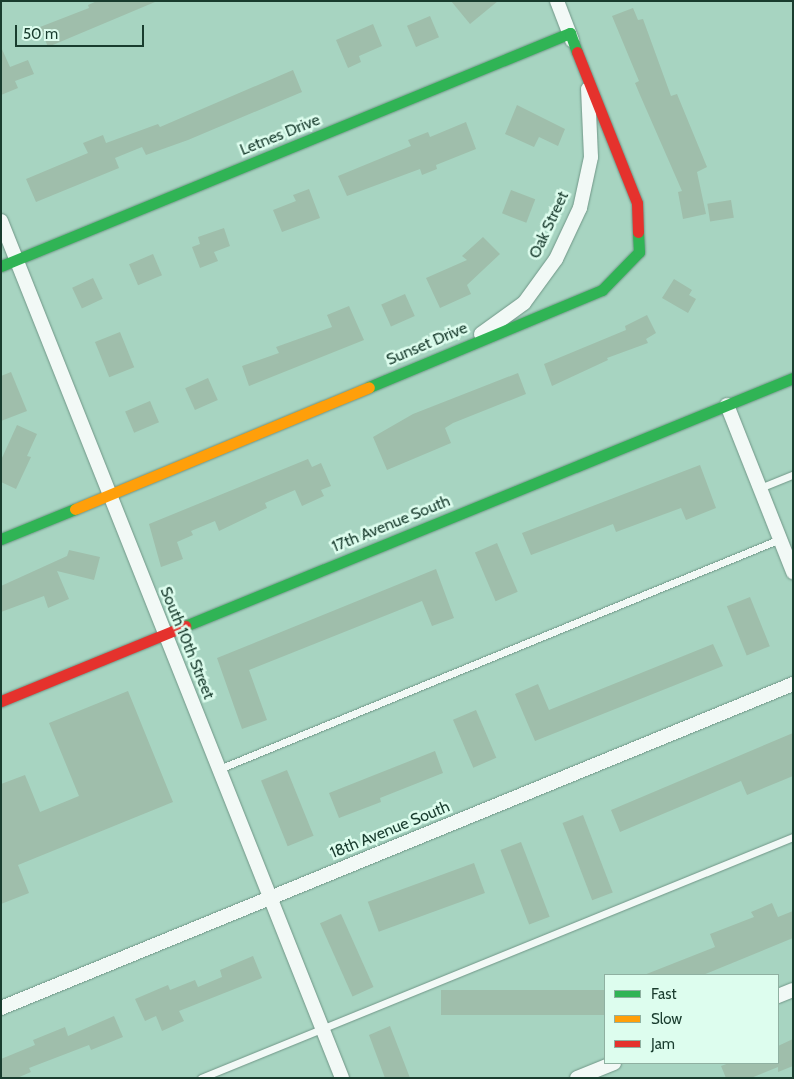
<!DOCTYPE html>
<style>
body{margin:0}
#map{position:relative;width:794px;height:1079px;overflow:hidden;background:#a7d4c1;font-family:Cabin,sans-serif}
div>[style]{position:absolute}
.building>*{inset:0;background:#9fbeab;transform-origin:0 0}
.roads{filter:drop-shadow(0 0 1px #709687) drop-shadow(0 0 1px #709687)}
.lane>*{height:7px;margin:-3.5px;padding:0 3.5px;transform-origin:3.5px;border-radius:3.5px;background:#f2f9f6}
.street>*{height:14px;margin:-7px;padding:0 7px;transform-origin:7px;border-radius:7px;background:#f2f9f6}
.fast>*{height:11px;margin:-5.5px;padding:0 5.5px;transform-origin:5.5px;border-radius:5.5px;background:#30b455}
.slow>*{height:11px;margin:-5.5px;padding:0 5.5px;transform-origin:5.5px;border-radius:5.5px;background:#ff9f0a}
.jam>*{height:11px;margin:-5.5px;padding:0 5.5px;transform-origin:5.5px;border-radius:5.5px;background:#e5322d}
span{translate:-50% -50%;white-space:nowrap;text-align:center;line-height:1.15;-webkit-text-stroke:5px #ddfdee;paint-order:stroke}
.street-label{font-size:16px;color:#193c2e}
.frame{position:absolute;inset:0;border:2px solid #193c2e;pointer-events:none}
.legend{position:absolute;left:604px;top:974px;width:175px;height:90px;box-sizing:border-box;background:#ddfdee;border:1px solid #8fb0a1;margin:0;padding:6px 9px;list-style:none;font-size:15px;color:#193c2e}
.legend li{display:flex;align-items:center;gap:10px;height:25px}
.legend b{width:25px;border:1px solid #8fb0a1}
.scale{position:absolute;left:15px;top:25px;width:129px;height:22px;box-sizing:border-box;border:2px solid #193c2e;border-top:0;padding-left:6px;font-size:15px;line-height:18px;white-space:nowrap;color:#193c2e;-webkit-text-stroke:4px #ddfdee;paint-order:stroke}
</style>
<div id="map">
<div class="building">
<i style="clip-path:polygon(97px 1px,155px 2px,48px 47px,40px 27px,89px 8px,88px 5px)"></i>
<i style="clip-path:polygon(451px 1px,498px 1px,470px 24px)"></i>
<i style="clip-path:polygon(633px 8px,638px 20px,643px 19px,671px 96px,677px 94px,707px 167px,697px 172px,706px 214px,683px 219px,678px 192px,682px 191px,640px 95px,635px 83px,639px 81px,612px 16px)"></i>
<i style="left:430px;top:16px;width:23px;height:25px;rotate:67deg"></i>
<i style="clip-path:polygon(373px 24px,382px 46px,359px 56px,361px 62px,348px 68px,336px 40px)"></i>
<i style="clip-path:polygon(1px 47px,10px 67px,28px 60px,34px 74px,15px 81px,18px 88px,1px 95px)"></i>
<i style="clip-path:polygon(293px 70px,302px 92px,188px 140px,146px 155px,142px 147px,115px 158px,119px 168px,36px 202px,26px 179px,88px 153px,83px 143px,103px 135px,106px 143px,158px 124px,160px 127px)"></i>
<i style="clip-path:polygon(517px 105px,565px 129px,558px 146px,539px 137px,534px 147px,505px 134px)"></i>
<i style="clip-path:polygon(466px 122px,476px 149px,436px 165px,437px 169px,422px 175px,420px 169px,347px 196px,338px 176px,411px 146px,408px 140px,428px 132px,430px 137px)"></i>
<i style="clip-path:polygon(309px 189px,320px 218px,282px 232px,273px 210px,296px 201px,293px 195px)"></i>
<i style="left:511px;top:190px;width:26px;height:25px;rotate:21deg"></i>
<i style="left:731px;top:200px;width:18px;height:24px;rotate:81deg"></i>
<i style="clip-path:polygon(224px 228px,230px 246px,214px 252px,218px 261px,200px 268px,192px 247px,200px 244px,198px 237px)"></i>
<i style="clip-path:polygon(483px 237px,500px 254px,467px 285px,471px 294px,440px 308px,426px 278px,467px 260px,462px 256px)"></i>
<i style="left:153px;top:254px;width:23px;height:26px;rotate:67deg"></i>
<i style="left:93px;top:278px;width:23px;height:23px;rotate:65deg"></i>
<i style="clip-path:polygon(674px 279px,692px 290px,689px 295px,696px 299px,688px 313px,662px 298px)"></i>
<i style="left:405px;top:294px;width:24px;height:26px;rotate:66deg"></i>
<i style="clip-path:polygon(349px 306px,364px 340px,249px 386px,242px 366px,279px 353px,276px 347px,332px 327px,327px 315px)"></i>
<i style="clip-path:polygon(647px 315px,656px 333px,646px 339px,648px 343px,607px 358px,608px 360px,552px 386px,544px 364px,626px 330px,625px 326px)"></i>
<i style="left:120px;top:332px;width:38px;height:27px;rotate:68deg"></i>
<i style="clip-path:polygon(11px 372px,27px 411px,1px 421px,1px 376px)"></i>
<i style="clip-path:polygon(518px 373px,526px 394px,453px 423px,445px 428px,451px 443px,387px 470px,373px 437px,413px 414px)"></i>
<i style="left:208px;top:378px;width:24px;height:25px;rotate:66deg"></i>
<i style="left:150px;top:401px;width:23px;height:27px;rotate:67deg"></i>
<i style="clip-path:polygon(17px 425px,37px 434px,27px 456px,31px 457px,16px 489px,1px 482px,1px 460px)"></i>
<i style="clip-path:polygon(308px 459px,312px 467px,321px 463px,331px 486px,321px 490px,324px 496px,302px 506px,295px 490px,265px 503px,267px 508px,219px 531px,215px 521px,191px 531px,193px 535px,177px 542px,183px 559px,161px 567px,149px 524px)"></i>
<i style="clip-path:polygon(700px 465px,716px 508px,686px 520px,681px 508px,616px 532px,613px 524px,531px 555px,522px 533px)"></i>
<i style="left:497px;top:543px;width:53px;height:24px;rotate:67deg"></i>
<i style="clip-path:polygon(69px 550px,100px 557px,94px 580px,57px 571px,69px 599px,48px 608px,44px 596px,1px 612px,1px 586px,67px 556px)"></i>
<i style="clip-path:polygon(436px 569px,454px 618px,432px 626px,422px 601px,249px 670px,267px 720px,242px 729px,217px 658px)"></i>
<i style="left:750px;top:597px;width:53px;height:25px;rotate:68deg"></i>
<i style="clip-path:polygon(713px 644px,723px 666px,535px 741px,515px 694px,538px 684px,549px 710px)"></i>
<i style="clip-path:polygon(128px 691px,173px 802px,18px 865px,29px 893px,1px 904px,1px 784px,25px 775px,40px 812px,79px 796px,49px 723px)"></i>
<i style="left:476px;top:710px;width:52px;height:25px;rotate:67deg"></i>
<i style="clip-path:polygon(793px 733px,793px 776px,747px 795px,741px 781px,620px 832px,611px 810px)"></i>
<i style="clip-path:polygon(435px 751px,443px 773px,380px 798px,381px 802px,339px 818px,329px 793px)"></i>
<i style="left:287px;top:770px;width:71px;height:28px;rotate:68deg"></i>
<i style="left:583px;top:815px;width:83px;height:22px;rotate:69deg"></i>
<i style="left:521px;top:842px;width:80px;height:22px;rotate:69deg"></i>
<i style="left:474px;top:863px;width:32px;height:113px;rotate:70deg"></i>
<i style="clip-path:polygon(772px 903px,778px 917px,793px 911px,793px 938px,703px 975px,644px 975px,715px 947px,710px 934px,754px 917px,751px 912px)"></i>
<i style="left:341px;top:914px;width:80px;height:23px;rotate:66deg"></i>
<i style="clip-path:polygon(253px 956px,262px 978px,179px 1011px,184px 1021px,162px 1031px,156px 1016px,145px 1021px,135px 999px,168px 985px,170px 990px,195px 980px,198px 987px,222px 977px,220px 970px)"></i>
<i style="left:605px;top:990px;width:25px;height:164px;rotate:90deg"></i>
<i style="clip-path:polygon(114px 1016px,123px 1037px,91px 1050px,89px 1045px,29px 1068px,31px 1072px,17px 1078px,1px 1078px,1px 1059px,35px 1045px,33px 1040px,65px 1027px,68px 1036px)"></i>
<i style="clip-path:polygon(390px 1026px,410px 1078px,385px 1078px,369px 1035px)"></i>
<i style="clip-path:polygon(793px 1039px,793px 1066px,778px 1072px,778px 1067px,751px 1078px,726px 1078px,721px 1066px,729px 1063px,778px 1063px,778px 1046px)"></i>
</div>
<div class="roads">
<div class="lane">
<i style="left:760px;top:488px;width:35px;rotate:-22deg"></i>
<i style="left:219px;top:769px;width:606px;rotate:-22.29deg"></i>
<i style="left:201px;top:1078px;width:639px;rotate:-22.15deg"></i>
</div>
<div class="street">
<i style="left:557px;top:1px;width:42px;rotate:69deg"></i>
<i style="left:1px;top:221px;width:922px;rotate:68.3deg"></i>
<i style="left:481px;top:334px;width:53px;rotate:-35.8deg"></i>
<i style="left:524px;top:303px;width:54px;rotate:-54deg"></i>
<i style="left:556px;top:259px;width:56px;rotate:-64.8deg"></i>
<i style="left:580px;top:208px;width:52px;rotate:-77.8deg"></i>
<i style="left:591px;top:157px;width:68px;rotate:-92.5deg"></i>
<i style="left:727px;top:405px;width:180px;rotate:68.4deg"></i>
<i style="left:778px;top:996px;width:16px;rotate:-22deg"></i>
<i style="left:1px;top:1008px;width:856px;rotate:-22.25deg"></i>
<i style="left:577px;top:1078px;width:40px;rotate:-22deg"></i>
</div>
<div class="fast">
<i style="left:1px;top:266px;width:615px;rotate:-22.27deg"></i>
<i style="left:570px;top:33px;width:20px;rotate:70deg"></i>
<i style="left:369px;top:387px;width:252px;rotate:-22.6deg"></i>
<i style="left:602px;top:290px;width:53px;rotate:-45.8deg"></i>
<i style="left:639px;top:252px;width:20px;rotate:-93deg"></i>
<i style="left:1px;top:539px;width:80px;rotate:-22.1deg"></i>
<i style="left:185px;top:626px;width:657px;rotate:-22.19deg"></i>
</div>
<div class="slow">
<i style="left:75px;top:509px;width:318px;rotate:-22.5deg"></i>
</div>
<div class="jam">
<i style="left:577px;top:52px;width:162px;rotate:68.3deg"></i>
<i style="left:637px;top:203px;width:29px;rotate:88deg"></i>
<i style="left:1px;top:701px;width:199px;rotate:-22.2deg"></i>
</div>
</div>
<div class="street-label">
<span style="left:280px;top:135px;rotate:-22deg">Letnes Drive</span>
<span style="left:549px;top:225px;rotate:-65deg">Oak Street</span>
<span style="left:427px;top:344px;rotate:-23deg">Sunset Drive</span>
<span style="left:391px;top:524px;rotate:-22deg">17th Avenue South</span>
<span style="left:187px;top:643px;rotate:68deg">South 10th Street</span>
<span style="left:390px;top:830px;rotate:-22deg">18th Avenue South</span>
</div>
<div class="frame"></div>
<ul class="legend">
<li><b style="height:6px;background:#30b455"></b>Fast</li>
<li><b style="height:6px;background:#ff9f0a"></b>Slow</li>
<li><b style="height:6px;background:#e5322d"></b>Jam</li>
</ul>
<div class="scale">50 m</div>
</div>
